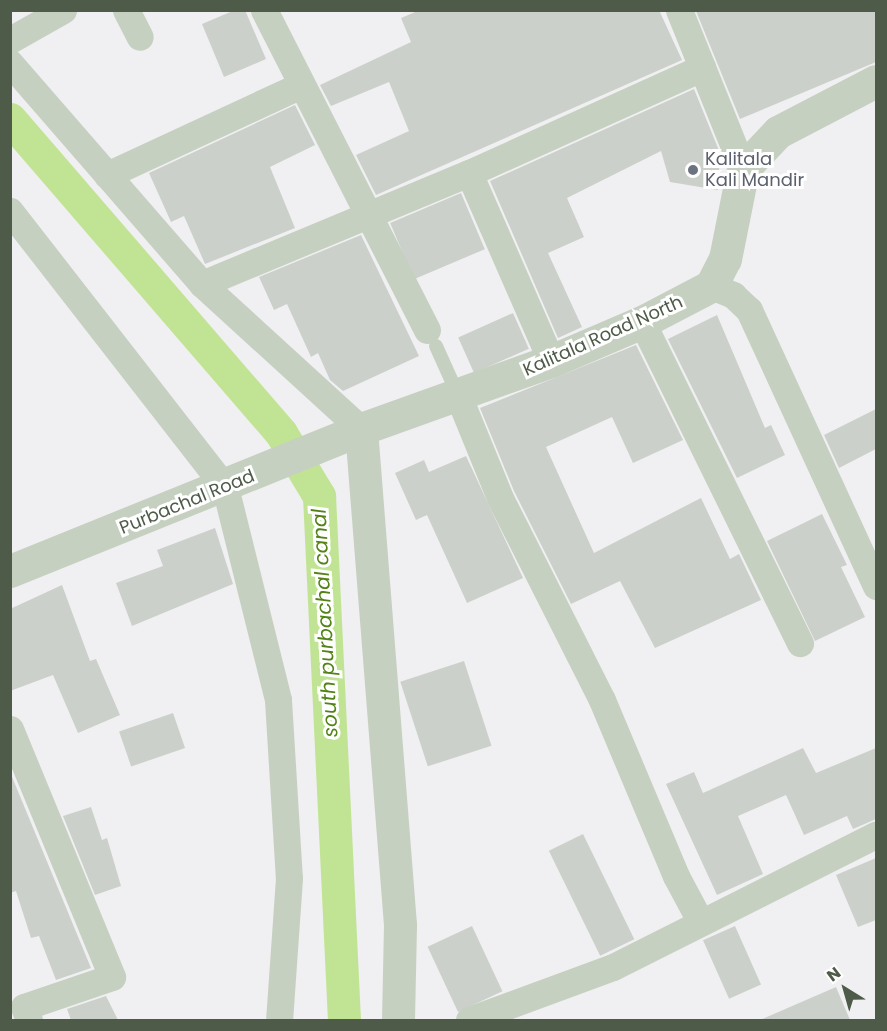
<!DOCTYPE html>
<style>
body{margin:0}
#map{position:relative;width:887px;height:1031px;overflow:hidden;background:#f0eff2;font-family:Poppins,sans-serif}
div>[style]{position:absolute}
.canal>*{height:33px;margin:-16.5px;padding:0 16.5px;transform-origin:16.5px;border-radius:16.5px;background:#c0e493}
.building>*{inset:0;background:#cbd1ca;transform-origin:0 0}
.service>*{height:14px;margin:-7px;padding:0 7px;transform-origin:7px;border-radius:7px;background:#c6d0c1}
.minor>*{height:27px;margin:-13.5px;padding:0 13.5px;transform-origin:13.5px;border-radius:13.5px;background:#c6d0c1}
.tertiary>*{height:33px;margin:-16.5px;padding:0 16.5px;transform-origin:16.5px;border-radius:16.5px;background:#c6d0c1}
.dots>*{width:16px;height:16px;translate:-50% -50%;box-sizing:border-box;border:3px solid #fff;border-radius:50%}
span{translate:-50% -50%;white-space:nowrap;text-align:center;line-height:1.15;-webkit-text-stroke:6px #fff;paint-order:stroke}
.worship-label{font-size:18px;color:#5b616d}
.left{translate:0 -50%;text-align:left}
.street-label{font-size:18px;color:#4e5b49}
.water-label{font-size:20px;color:#538217;font-style:italic}
.frame{position:absolute;inset:0;border:12px solid #4e5b49;pointer-events:none}
.north{position:absolute;left:815px;top:959px;width:60px;height:60px;-webkit-text-stroke:4px #fff;paint-order:stroke;rotate:323deg;font-size:16px;font-weight:700;line-height:24px;text-align:center;color:#4e5b49}
.north::after{content:'';display:block;margin:auto;width:21px;height:27px;background:#4e5b49;clip-path:polygon(50% 0,100% 100%,50% 72%,0 100%)}
</style>
<div id="map">
<div class="canal">
<i style="left:10px;top:119px;width:415px;rotate:49.2deg"></i>
<i style="left:281px;top:433px;width:74px;rotate:58.9deg"></i>
<i style="left:319px;top:496px;width:525px;rotate:87.27deg"></i>
</div>
<div class="building">
<i style="clip-path:polygon(235px 10px,245px 10px,266px 59px,224px 77px,202px 24px)"></i>
<i style="clip-path:polygon(420px 10px,659px 10px,682px 60px,376px 195px,356px 155px,409px 131px,389px 82px,331px 106px,320px 85px,411px 42px,401px 18px)"></i>
<i style="clip-path:polygon(876px 10px,876px 62px,740px 119px,696px 11px)"></i>
<i style="clip-path:polygon(694px 89px,720px 153px,718px 190px,670px 182px,661px 151px,567px 198px,584px 237px,548px 253px,582px 327px,558px 338px,490px 181px)"></i>
<i style="clip-path:polygon(295px 105px,315px 145px,270px 167px,295px 228px,205px 264px,184px 216px,171px 222px,149px 173px)"></i>
<i style="left:461px;top:193px;width:61px;height:77px;rotate:67deg"></i>
<i style="clip-path:polygon(361px 235px,419px 356px,343px 391px,330px 380px,318px 353px,311px 357px,287px 304px,274px 310px,259px 277px)"></i>
<i style="left:513px;top:313px;width:39px;height:60px;rotate:66deg"></i>
<i style="clip-path:polygon(717px 315px,765px 428px,771px 425px,785px 455px,737px 478px,668px 339px)"></i>
<i style="clip-path:polygon(636px 345px,683px 440px,633px 463px,612px 417px,546px 447px,594px 553px,701px 498px,730px 559px,739px 554px,761px 600px,655px 648px,620px 581px,571px 604px,514px 491px,480px 408px)"></i>
<i style="clip-path:polygon(876px 409px,876px 449px,839px 468px,824px 435px)"></i>
<i style="clip-path:polygon(466px 456px,523px 578px,467px 603px,427px 515px,416px 520px,395px 473px,424px 460px,429px 472px)"></i>
<i style="clip-path:polygon(822px 514px,847px 565px,841px 567px,865px 617px,815px 641px,767px 541px)"></i>
<i style="clip-path:polygon(215px 528px,233px 584px,132px 626px,116px 583px,163px 566px,157px 550px)"></i>
<i style="clip-path:polygon(62px 585px,90px 661px,96px 659px,120px 715px,78px 733px,53px 675px,10px 691px,10px 609px)"></i>
<i style="left:464px;top:661px;width:89px;height:67px;rotate:72deg"></i>
<i style="left:173px;top:713px;width:37px;height:57px;rotate:71deg"></i>
<i style="clip-path:polygon(803px 748px,816px 773px,876px 748px,876px 819px,853px 829px,847px 816px,804px 835px,786px 795px,738px 816px,763px 874px,717px 895px,666px 784px,694px 772px,703px 793px)"></i>
<i style="clip-path:polygon(10px 772px,91px 968px,56px 980px,39px 936px,31px 938px,16px 891px,10px 893px)"></i>
<i style="clip-path:polygon(91px 807px,102px 840px,107px 838px,121px 886px,95px 895px,63px 816px)"></i>
<i style="left:583px;top:834px;width:117px;height:38px;rotate:64deg"></i>
<i style="clip-path:polygon(876px 858px,876px 920px,858px 927px,836px 875px)"></i>
<i style="left:472px;top:926px;width:72px;height:49px;rotate:65deg"></i>
<i style="left:735px;top:926px;width:64px;height:35px;rotate:66deg"></i>
<i style="clip-path:polygon(836px 987px,850px 1020px,760px 1020px)"></i>
<i style="clip-path:polygon(106px 996px,118px 1020px,71px 1020px,67px 1009px)"></i>
</div>
<div class="service">
<i style="left:436px;top:346px;width:54px;rotate:65.8deg"></i>
</div>
<div class="minor">
<i style="left:126px;top:10px;width:30px;rotate:63deg"></i>
<i style="left:264px;top:10px;width:359px;rotate:63deg"></i>
<i style="left:679px;top:10px;width:171px;rotate:68.1deg"></i>
<i style="left:10px;top:40px;width:61px;rotate:-29.5deg"></i>
<i style="left:10px;top:63px;width:293px;rotate:49deg"></i>
<i style="left:202px;top:284px;width:215px;rotate:42.4deg"></i>
<i style="left:469px;top:173px;width:205px;rotate:66.4deg"></i>
<i style="left:107px;top:175px;width:214px;rotate:-24.9deg"></i>
<i style="left:10px;top:211px;width:350px;rotate:52.1deg"></i>
<i style="left:225px;top:487px;width:219px;rotate:76deg"></i>
<i style="left:278px;top:700px;width:178px;rotate:86.5deg"></i>
<i style="left:289px;top:878px;width:142px;rotate:94deg"></i>
<i style="left:202px;top:284px;width:289px;rotate:-22.6deg"></i>
<i style="left:469px;top:173px;width:256px;rotate:-24.3deg"></i>
<i style="left:711px;top:286px;width:24px;rotate:22deg"></i>
<i style="left:733px;top:295px;width:22px;rotate:43deg"></i>
<i style="left:749px;top:310px;width:304px;rotate:65.3deg"></i>
<i style="left:642px;top:322px;width:358px;rotate:63.8deg"></i>
<i style="left:458px;top:395px;width:111px;rotate:67.8deg"></i>
<i style="left:500px;top:498px;width:226px;rotate:63.2deg"></i>
<i style="left:602px;top:700px;width:191px;rotate:67.2deg"></i>
<i style="left:676px;top:876px;width:51px;rotate:61.9deg"></i>
<i style="left:10px;top:729px;width:268px;rotate:67.6deg"></i>
<i style="left:112px;top:977px;width:93px;rotate:161.2deg"></i>
<i style="left:24px;top:1007px;width:14px;rotate:69deg"></i>
<i style="left:469px;top:1020px;width:153px;rotate:-20.2deg"></i>
<i style="left:613px;top:967px;width:294px;rotate:-26.7deg"></i>
</div>
<div class="tertiary">
<i style="left:361px;top:429px;width:498px;rotate:85.5deg"></i>
<i style="left:400px;top:925px;width:95px;rotate:91.2deg"></i>
<i style="left:10px;top:571px;width:379px;rotate:-22deg"></i>
<i style="left:361px;top:429px;width:202px;rotate:-19.7deg"></i>
<i style="left:551px;top:361px;width:99px;rotate:-23.2deg"></i>
<i style="left:642px;top:322px;width:78px;rotate:-27.6deg"></i>
<i style="left:711px;top:286px;width:30px;rotate:-63deg"></i>
<i style="left:725px;top:259px;width:92px;rotate:-78.7deg"></i>
<i style="left:743px;top:169px;width:51px;rotate:-46.6deg"></i>
<i style="left:778px;top:132px;width:110px;rotate:-27.5deg"></i>
</div>
<div class="dots">
<i style="left:693px;top:170px;background:#6b7280"></i>
</div>
<div class="worship-label">
<span class="left" style="left:705px;top:170px">Kalitala<br>Kali Mandir</span>
</div>
<div class="street-label">
<span style="left:603px;top:336px;rotate:-24deg">Kalitala Road North</span>
<span style="left:187px;top:502px;rotate:-22deg">Purbachal Road</span>
</div>
<div class="water-label">
<span style="left:325px;top:623px;rotate:-93deg">south purbachal canal</span>
</div>
<div class="frame"></div>
<div class="north">N</div>
</div>
